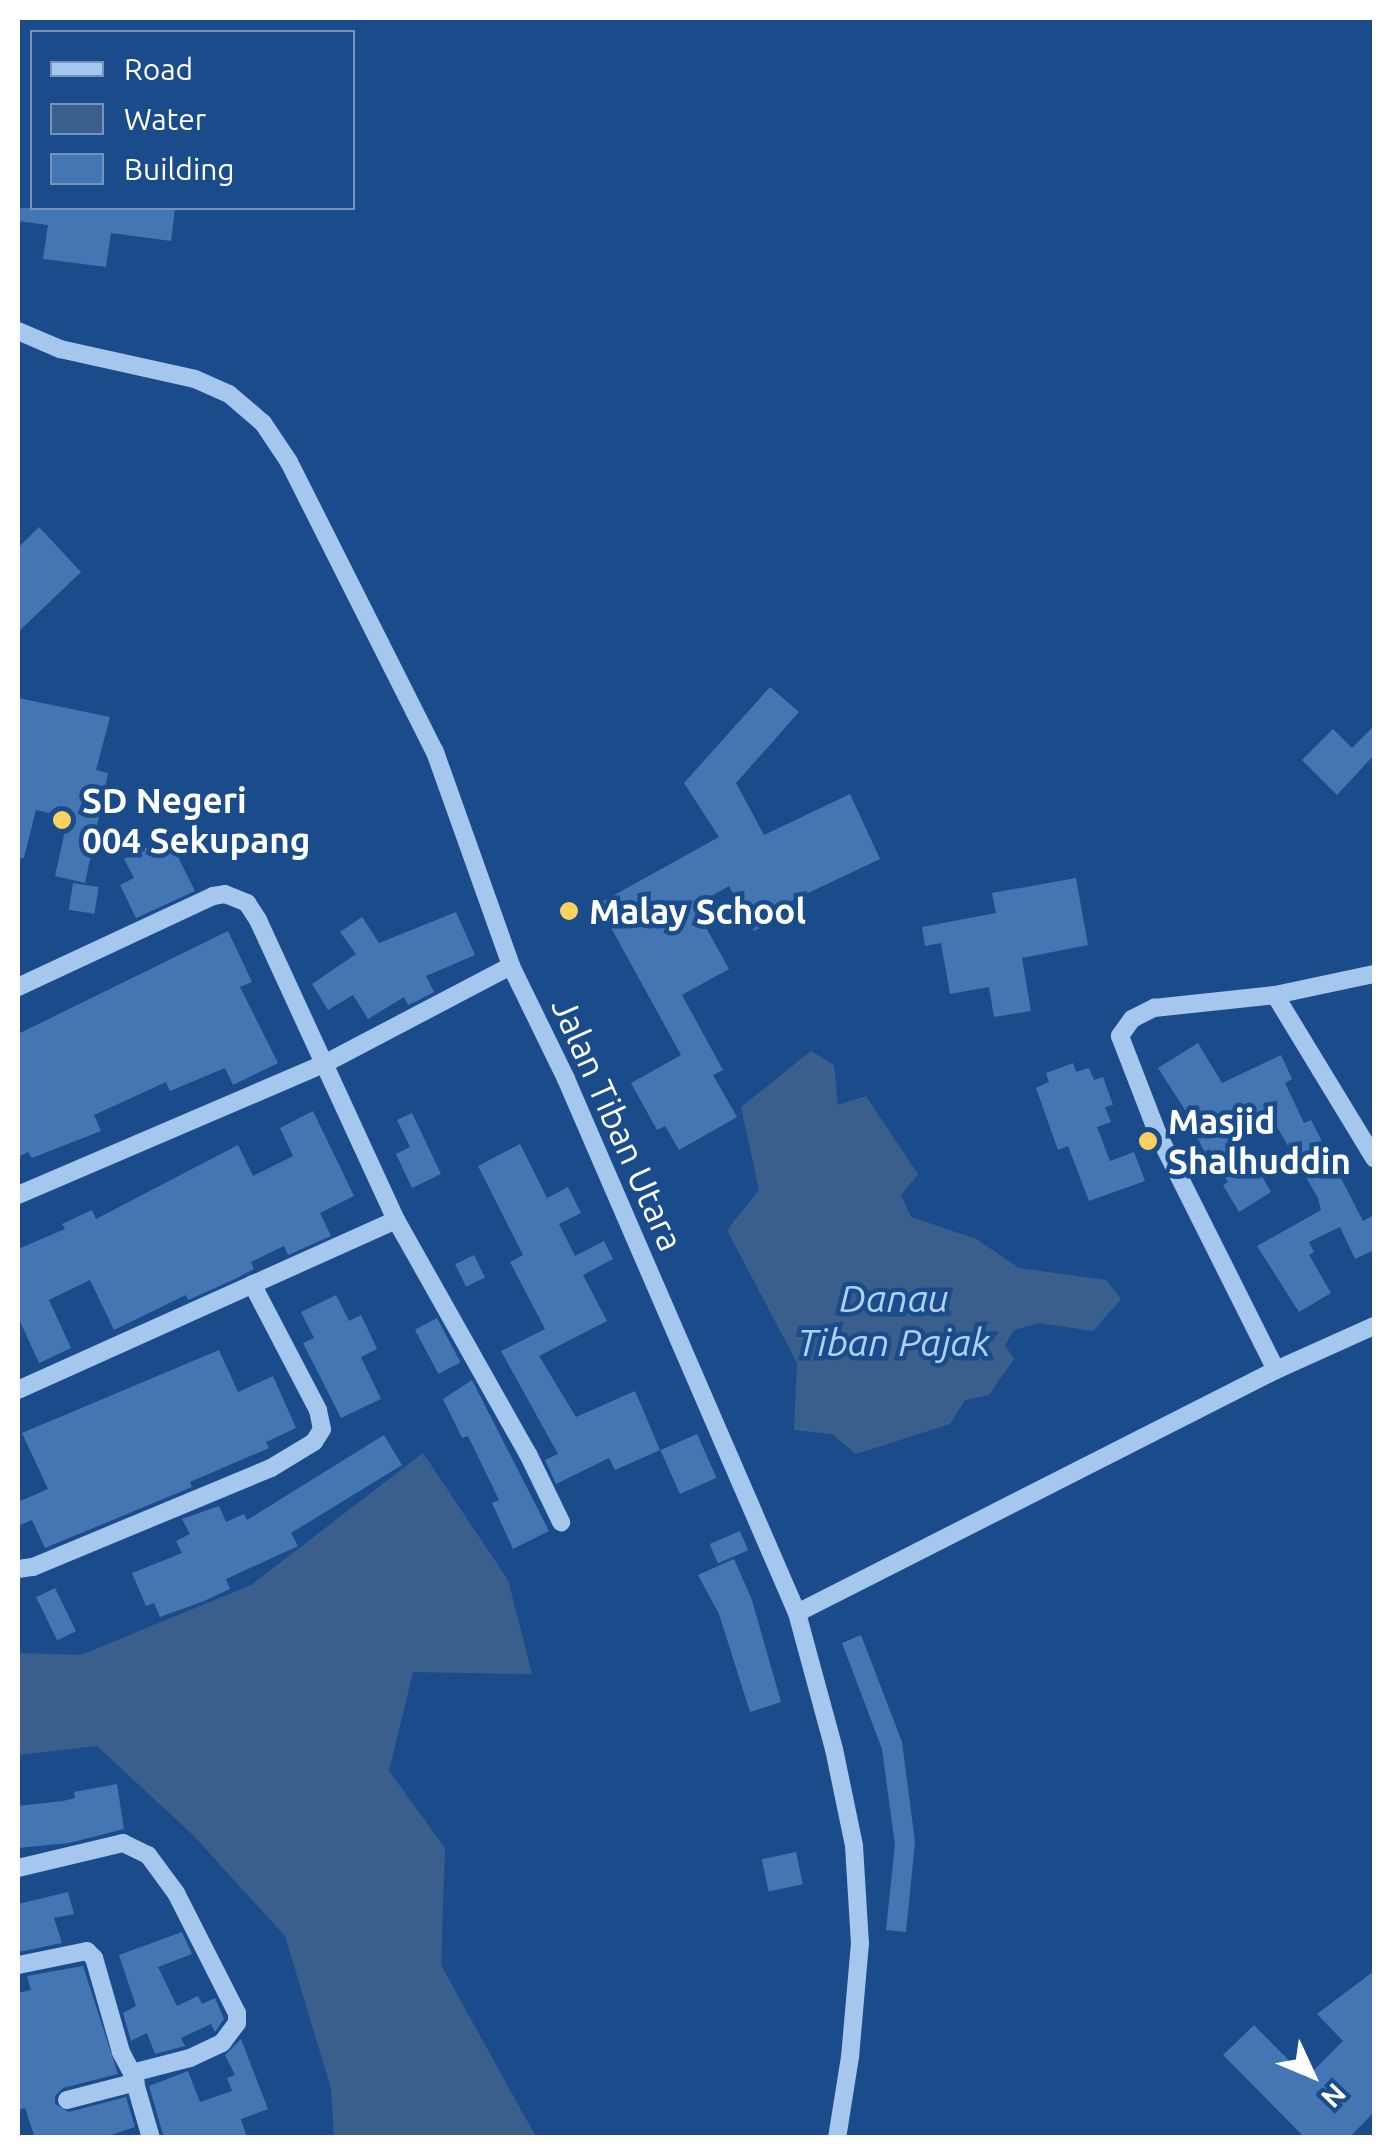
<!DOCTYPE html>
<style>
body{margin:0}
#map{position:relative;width:1392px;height:2155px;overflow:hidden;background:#1a4c8b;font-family:Ubuntu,sans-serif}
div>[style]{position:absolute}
.water>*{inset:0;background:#3b5f8d}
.building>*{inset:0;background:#4376b3;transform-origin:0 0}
.minor>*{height:18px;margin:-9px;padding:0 9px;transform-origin:9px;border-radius:9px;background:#a5c6ed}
.dots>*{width:28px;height:28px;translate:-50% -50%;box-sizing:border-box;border:5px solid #1a4c8b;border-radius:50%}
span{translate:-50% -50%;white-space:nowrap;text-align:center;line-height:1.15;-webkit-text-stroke:9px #1a4c8b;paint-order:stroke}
.poi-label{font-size:35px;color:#fff;font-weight:700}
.left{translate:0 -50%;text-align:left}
.street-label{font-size:35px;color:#fff}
.water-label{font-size:38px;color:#b1d0f4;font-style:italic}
.frame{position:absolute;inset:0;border:20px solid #fff;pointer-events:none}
.legend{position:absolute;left:30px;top:30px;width:325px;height:180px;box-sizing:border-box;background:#1a4c8b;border:2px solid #7694b9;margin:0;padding:12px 18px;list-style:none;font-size:30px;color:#fff}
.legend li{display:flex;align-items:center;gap:20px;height:50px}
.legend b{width:50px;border:2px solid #7694b9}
.north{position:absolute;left:1262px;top:2025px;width:100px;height:100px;-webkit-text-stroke:8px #1a4c8b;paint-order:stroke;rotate:134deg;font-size:28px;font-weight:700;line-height:40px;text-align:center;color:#fff}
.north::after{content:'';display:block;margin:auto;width:35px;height:45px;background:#fff;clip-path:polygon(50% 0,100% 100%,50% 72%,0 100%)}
</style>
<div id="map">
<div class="water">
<i style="clip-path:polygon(811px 1051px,834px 1065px,838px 1105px,866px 1096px,918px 1174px,901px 1195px,911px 1217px,976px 1239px,1019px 1268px,1106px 1280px,1121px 1299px,1093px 1331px,1039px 1323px,1014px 1330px,1005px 1345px,1014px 1359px,989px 1395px,965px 1400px,950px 1424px,856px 1454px,832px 1434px,794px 1430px,797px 1363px,727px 1230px,759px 1190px,741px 1107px)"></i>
<i style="clip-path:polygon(423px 1453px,508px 1580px,532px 1674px,413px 1672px,389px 1771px,445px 1848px,441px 1965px,536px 2137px,334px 2137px,331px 2088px,285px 1936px,193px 1835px,97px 1746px,18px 1755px,18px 1653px,81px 1655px,251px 1585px)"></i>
</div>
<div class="building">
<i style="clip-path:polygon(18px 208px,175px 208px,171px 241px,111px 233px,106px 267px,43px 259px,48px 225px,18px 221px)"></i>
<i style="clip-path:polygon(39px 527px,81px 572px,18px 632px,18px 548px)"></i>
<i style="clip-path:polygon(770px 687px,799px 712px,736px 783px,764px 835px,850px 794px,880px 859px,787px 903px,791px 911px,754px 931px,729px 886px,694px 906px,729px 969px,682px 995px,723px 1070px,713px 1075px,737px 1117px,679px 1150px,665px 1126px,657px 1130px,631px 1083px,681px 1055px,598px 904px,719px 837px,684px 783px)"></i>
<i style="clip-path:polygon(18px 698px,110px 717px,96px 770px,108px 773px,85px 883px,55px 876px,68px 817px,36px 810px,24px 858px,18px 858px)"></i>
<i style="clip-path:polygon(1374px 726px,1374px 755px,1337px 795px,1302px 760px,1333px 729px,1352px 748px)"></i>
<i style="clip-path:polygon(168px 837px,195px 891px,136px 918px,120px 885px,134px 878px,124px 859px)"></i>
<i style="clip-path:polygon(1076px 878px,1088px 945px,1022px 958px,1031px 1011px,994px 1017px,989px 987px,950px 994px,941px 943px,925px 946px,922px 927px,996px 913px,992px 893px)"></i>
<i style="left:73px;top:883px;width:26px;height:27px;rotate:9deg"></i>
<i style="clip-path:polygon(456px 912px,475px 955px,426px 976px,434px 992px,419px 1000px,408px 1005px,404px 997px,368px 1019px,353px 995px,328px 1010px,312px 984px,356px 954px,340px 932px,362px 917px,379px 943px)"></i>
<i style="clip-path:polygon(228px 931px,252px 982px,240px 987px,278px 1063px,233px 1085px,225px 1068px,170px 1091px,166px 1082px,94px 1115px,101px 1131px,32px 1158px,28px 1152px,18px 1157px,18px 1034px)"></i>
<i style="clip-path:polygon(1198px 1043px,1222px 1083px,1281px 1055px,1292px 1079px,1285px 1083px,1304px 1123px,1311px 1120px,1363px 1221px,1374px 1215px,1374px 1250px,1355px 1259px,1340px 1227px,1309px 1242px,1314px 1252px,1309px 1255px,1331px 1293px,1299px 1312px,1257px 1246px,1321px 1210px,1318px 1198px,1269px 1113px,1237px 1133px,1271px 1192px,1239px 1212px,1223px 1185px,1228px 1182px,1209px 1149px,1205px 1152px,1190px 1126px,1194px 1124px,1158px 1068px)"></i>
<i style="clip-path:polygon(1073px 1063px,1076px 1072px,1089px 1068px,1094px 1080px,1103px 1077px,1113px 1105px,1105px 1107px,1111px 1122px,1097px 1127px,1110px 1161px,1134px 1152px,1145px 1181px,1089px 1201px,1068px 1146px,1058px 1150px,1036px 1088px,1049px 1082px,1046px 1073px)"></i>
<i style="clip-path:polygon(313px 1111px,354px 1196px,320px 1213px,331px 1236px,288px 1255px,284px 1246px,251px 1262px,254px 1269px,235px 1279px,188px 1300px,186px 1295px,114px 1330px,90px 1280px,49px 1300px,71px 1348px,39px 1363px,18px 1317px,18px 1249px,65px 1229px,62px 1224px,92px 1210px,96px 1219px,238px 1145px,253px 1176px,293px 1156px,280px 1128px)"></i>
<i style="clip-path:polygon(412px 1113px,441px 1174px,412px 1188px,396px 1154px,410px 1147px,397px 1120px)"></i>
<i style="clip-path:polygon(520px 1144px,547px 1198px,568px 1187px,581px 1213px,559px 1224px,575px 1256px,604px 1241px,613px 1259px,583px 1275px,607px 1321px,539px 1356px,576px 1417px,635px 1391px,660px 1450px,615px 1470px,609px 1458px,556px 1484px,545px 1460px,558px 1454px,501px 1351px,545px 1329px,510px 1262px,523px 1255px,478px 1166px)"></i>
<i style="left:474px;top:1255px;width:25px;height:21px;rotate:64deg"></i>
<i style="clip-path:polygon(336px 1295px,349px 1321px,361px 1315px,377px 1349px,361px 1357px,381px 1399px,341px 1418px,303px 1343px,314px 1338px,301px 1312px)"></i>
<i style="left:437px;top:1318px;width:50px;height:25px;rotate:62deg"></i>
<i style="clip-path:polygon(219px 1350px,238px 1392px,273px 1376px,296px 1428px,266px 1442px,269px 1448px,190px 1482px,192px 1487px,45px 1548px,32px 1520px,18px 1526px,18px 1502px,48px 1489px,22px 1433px)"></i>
<i style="clip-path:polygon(472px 1380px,549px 1531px,513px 1549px,492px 1503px,499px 1500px,468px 1436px,462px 1438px,443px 1399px)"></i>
<i style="left:697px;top:1434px;width:48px;height:40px;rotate:66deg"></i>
<i style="clip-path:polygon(384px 1435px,402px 1465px,291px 1533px,298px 1546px,226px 1579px,230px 1589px,204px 1601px,160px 1617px,154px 1603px,146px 1606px,132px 1573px,182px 1553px,176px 1541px,190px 1534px,182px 1519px,219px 1506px,226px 1522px,244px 1514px,247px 1520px)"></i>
<i style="left:740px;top:1531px;width:21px;height:33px;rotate:67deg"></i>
<i style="clip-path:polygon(734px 1559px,752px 1600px,781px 1702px,750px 1712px,719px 1614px,698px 1575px)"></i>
<i style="left:55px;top:1588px;width:48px;height:21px;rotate:64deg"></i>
<i style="clip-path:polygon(861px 1635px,902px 1742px,915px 1842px,906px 1932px,886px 1930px,895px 1845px,882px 1749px,842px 1643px)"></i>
<i style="clip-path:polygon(117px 1784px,124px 1829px,69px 1843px,18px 1848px,18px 1806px,63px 1801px,75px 1798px,74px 1792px)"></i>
<i style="left:796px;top:1852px;width:33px;height:35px;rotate:78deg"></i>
<i style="clip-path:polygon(68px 1892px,74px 1914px,54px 1918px,62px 1943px,19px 1952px,18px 1904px)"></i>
<i style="clip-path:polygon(182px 1932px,192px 1954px,158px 1967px,177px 2006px,198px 1996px,202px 2004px,215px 1998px,224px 2019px,215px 2032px,211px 2024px,181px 2038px,185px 2046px,155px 2054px,147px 2033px,131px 2041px,123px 2013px,136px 2006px,119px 1955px)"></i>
<i style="clip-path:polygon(83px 1966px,118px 2074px,63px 2088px,55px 2096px,55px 2104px,69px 2112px,126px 2097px,135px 2127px,102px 2138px,35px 2138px,25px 2108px,18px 2110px,18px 1993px,31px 1990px,27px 1976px)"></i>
<i style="clip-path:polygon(1374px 1971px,1374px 2112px,1349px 2138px,1305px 2138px,1223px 2055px,1254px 2025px,1306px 2078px,1343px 2041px,1317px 2014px)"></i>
<i style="clip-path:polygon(241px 2039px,268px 2109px,241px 2119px,247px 2138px,164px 2138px,149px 2086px,188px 2071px,200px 2102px,232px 2091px,227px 2078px,235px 2075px,225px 2055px)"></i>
</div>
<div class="minor">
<i style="left:18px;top:331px;width:46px;rotate:23.2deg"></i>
<i style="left:60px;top:349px;width:138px;rotate:12.5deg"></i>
<i style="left:195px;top:379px;width:37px;rotate:24deg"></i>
<i style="left:229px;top:394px;width:45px;rotate:40.5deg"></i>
<i style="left:263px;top:423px;width:47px;rotate:56.3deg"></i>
<i style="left:289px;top:462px;width:325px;rotate:63.3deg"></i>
<i style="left:435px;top:752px;width:227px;rotate:70.4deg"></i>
<i style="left:511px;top:966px;width:126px;rotate:64deg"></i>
<i style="left:566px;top:1079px;width:582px;rotate:66.61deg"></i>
<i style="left:797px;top:1613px;width:141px;rotate:74.8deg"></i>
<i style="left:834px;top:1749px;width:99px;rotate:78.3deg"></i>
<i style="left:854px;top:1846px;width:97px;rotate:86.5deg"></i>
<i style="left:860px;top:1943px;width:114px;rotate:95deg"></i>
<i style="left:850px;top:2057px;width:82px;rotate:99.1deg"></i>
<i style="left:18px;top:987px;width:215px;rotate:-25deg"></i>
<i style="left:213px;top:896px;width:12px;rotate:-9deg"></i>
<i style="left:225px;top:894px;width:24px;rotate:22deg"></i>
<i style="left:247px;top:903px;width:20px;rotate:57deg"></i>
<i style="left:258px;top:920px;width:330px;rotate:65.3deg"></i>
<i style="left:396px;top:1220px;width:414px;rotate:155.8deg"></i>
<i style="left:1275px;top:995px;width:191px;rotate:58.7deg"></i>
<i style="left:18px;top:1195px;width:333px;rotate:-23.2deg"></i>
<i style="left:324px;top:1064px;width:211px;rotate:-27.7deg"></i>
<i style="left:396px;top:1220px;width:269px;rotate:60.6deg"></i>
<i style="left:528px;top:1454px;width:76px;rotate:64.1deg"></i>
<i style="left:1276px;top:1370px;width:266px;rotate:-116.6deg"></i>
<i style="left:1157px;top:1132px;width:103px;rotate:-111.1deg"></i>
<i style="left:1120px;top:1036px;width:21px;rotate:-55deg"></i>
<i style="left:1132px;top:1019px;width:25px;rotate:-27deg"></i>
<i style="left:1154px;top:1008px;width:122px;rotate:-6.1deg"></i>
<i style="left:1275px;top:995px;width:101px;rotate:-12deg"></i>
<i style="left:18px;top:1569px;width:15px;rotate:-8deg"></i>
<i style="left:33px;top:1567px;width:258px;rotate:-22.6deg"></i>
<i style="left:271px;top:1468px;width:50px;rotate:-31.2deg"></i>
<i style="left:314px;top:1442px;width:15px;rotate:-58deg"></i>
<i style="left:322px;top:1429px;width:19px;rotate:-102deg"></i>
<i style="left:318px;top:1410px;width:142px;rotate:-117.6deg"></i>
<i style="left:797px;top:1613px;width:537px;rotate:-26.9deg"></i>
<i style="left:1276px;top:1370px;width:107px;rotate:-24.2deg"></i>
<i style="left:18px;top:1868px;width:108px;rotate:-13.4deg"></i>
<i style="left:123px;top:1843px;width:28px;rotate:26deg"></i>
<i style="left:148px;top:1855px;width:47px;rotate:53.6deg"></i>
<i style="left:176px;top:1893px;width:135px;rotate:63.1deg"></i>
<i style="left:237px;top:2013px;width:10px;rotate:90deg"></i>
<i style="left:237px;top:2023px;width:25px;rotate:127deg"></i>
<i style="left:222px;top:2043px;width:35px;rotate:155deg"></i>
<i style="left:190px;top:2058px;width:60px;rotate:165.5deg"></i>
<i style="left:132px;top:2073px;width:24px;rotate:-118deg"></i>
<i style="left:121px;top:2052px;width:98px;rotate:-106deg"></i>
<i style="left:94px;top:1958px;width:10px;rotate:-135deg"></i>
<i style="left:87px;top:1951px;width:70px;rotate:168.5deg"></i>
<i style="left:133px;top:2076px;width:65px;rotate:73.8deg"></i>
<i style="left:67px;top:2100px;width:71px;rotate:-14.6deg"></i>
</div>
<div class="dots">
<i style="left:62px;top:820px;background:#ffd161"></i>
<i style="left:569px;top:911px;background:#ffd161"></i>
<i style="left:1148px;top:1141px;background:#ffd161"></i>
</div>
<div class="poi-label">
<span class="left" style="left:82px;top:820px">SD Negeri<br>004 Sekupang</span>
<span class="left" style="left:589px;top:911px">Malay School</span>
<span class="left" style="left:1168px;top:1141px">Masjid<br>Shalhuddin</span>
</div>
<div class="street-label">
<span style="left:618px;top:1124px;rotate:66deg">Jalan Tiban Utara</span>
</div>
<div class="water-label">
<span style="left:894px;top:1321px">Danau<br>Tiban Pajak</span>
</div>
<div class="frame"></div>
<ul class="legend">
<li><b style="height:12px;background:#a5c6ed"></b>Road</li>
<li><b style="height:28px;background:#3b5f8d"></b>Water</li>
<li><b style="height:28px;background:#4376b3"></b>Building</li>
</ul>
<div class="north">N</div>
</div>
